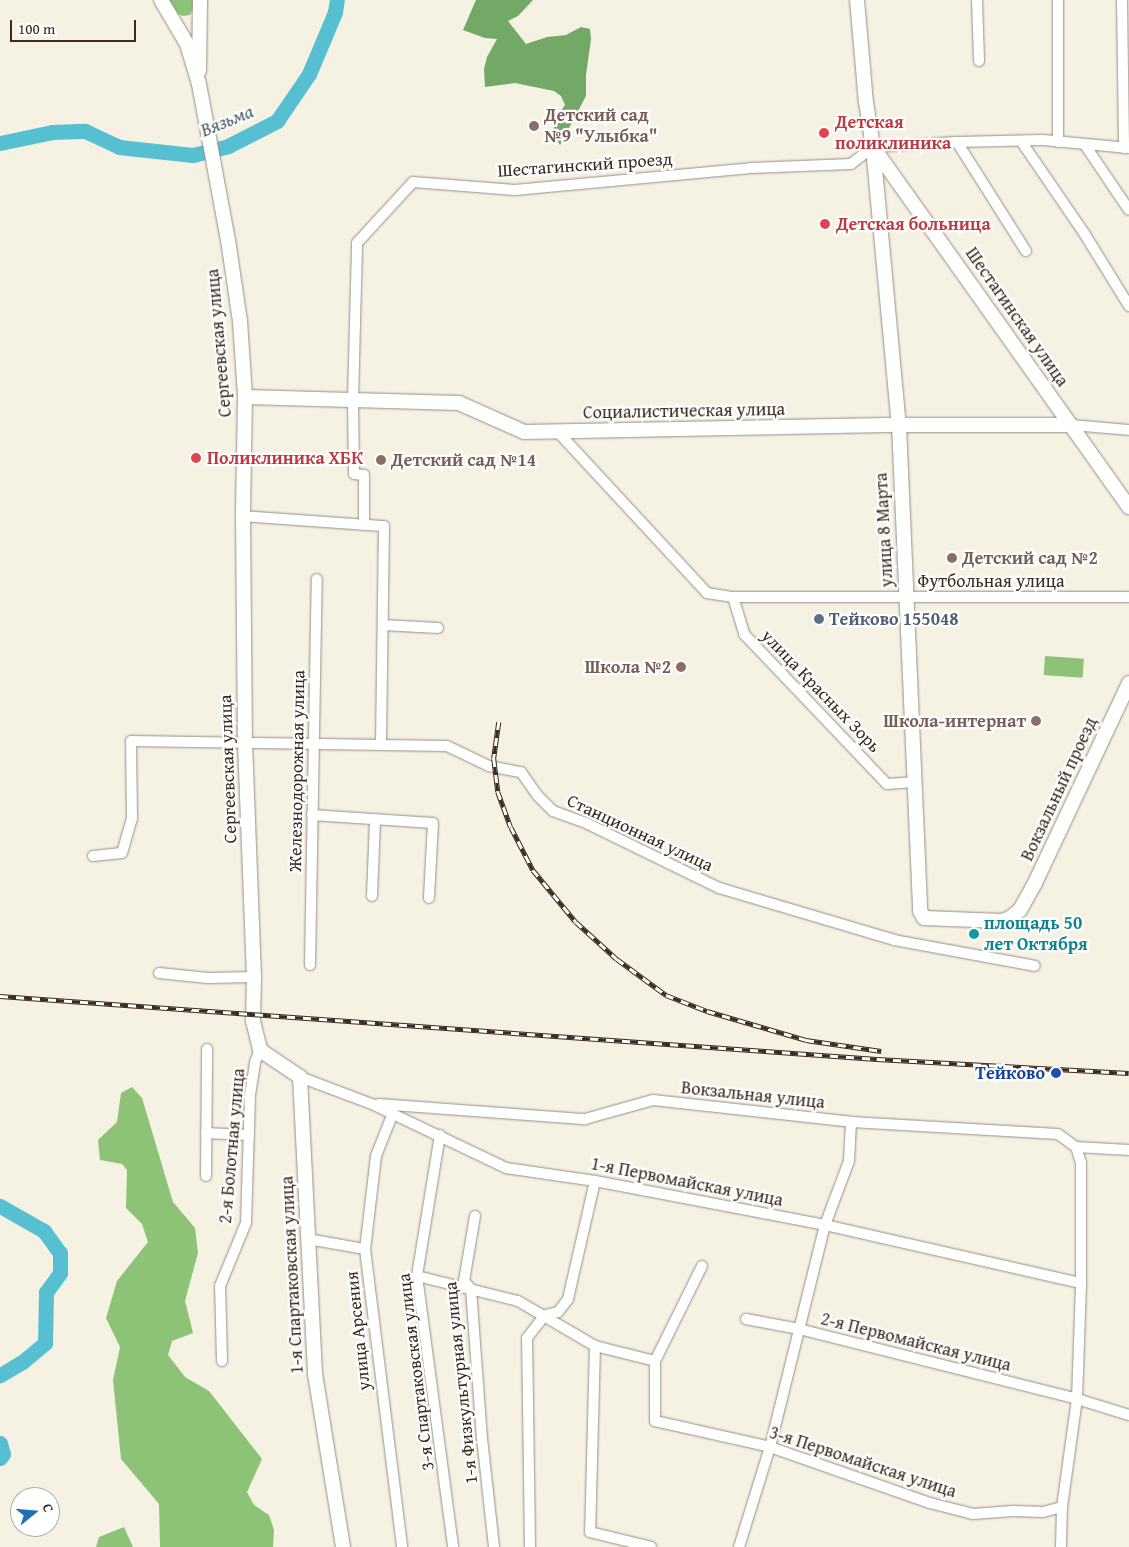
<!DOCTYPE html>
<meta charset="utf-8">
<style>
body{margin:0}
#map{position:relative;width:1129px;height:1547px;overflow:hidden;background:#f5f2e3;font-family:"Gentium Book Plus",serif}
div>[style]{position:absolute}
.green>*{inset:0;background:#8dc376;transform-origin:0 0}
.forest>*{inset:0;background:#72a967}
.river>*{height:15px;margin:-7.5px;padding:0 7.5px;transform-origin:7.5px;border-radius:7.5px;background:#56c0d2}
.roads{filter:drop-shadow(0 0 1px #988e80) drop-shadow(0 0 1px #988e80)}
.street>*{height:10px;margin:-5px;padding:0 5px;transform-origin:5px;border-radius:5px;background:#fff}
.secondary>*{height:14px;margin:-7px;padding:0 7px;transform-origin:7px;border-radius:7px;background:#fff}
.rail>*{height:4.5px;margin-top:-2.25px;transform-origin:0;background:repeating-linear-gradient(90deg,#fff 0 8px,#3b2a1e 0 16px);box-sizing:border-box;border-block:1px solid #3b2a1e}
.dots>*{width:14px;height:14px;translate:-50% -50%;box-sizing:border-box;border:2px solid #fff;border-radius:50%}
span{translate:-50% -50%;white-space:nowrap;text-align:center;line-height:1.15;-webkit-text-stroke:4.5px #fff;paint-order:stroke}
.education-label{font-size:18px;color:#785e54;font-weight:700}
.left{translate:0 -50%;text-align:left}
.right{translate:-100% -50%;text-align:right}
.health-label{font-size:18px;color:#be3a42;font-weight:700}
.street-label{font-size:18px;color:#3b2a1e}
.service-label{font-size:18px;color:#4e5e75;font-weight:700}
.culture-label{font-size:18px;color:#0d838f;font-weight:700}
.transit-label{font-size:18px;color:#164399;font-weight:700}
.water-label{font-size:19px;color:#445e5d;font-style:italic}
.north{position:absolute;left:10px;top:1487px;width:50px;height:50px;box-sizing:border-box;background:#fff;border:1px solid #b1aaa5;border-radius:50%;rotate:73deg;font-size:14px;font-weight:700;line-height:20px;text-align:center;color:#3b2a1e}
.north::after{content:'';display:block;margin:auto;width:18px;height:22px;background:#1f6fb2;clip-path:polygon(50% 0,100% 100%,50% 72%,0 100%)}
.scale{position:absolute;left:10px;top:20px;width:126px;height:22px;box-sizing:border-box;border:2px solid #3b2a1e;border-top:0;padding-left:6px;font-size:15px;line-height:18px;white-space:nowrap;color:#3b2a1e;-webkit-text-stroke:4px #fff;paint-order:stroke}
</style>
<div id="map">
<div class="green">
<i style="clip-path:polygon(169px 0,193px 0,193px 9px,190px 15px,183px 16px,178px 14px)"></i>
<i style="left:1045px;top:656px;width:39px;height:19px;rotate:4deg"></i>
<i style="clip-path:polygon(132px 1087px,142px 1098px,173px 1202px,195px 1228px,198px 1253px,185px 1301px,193px 1333px,172px 1341px,168px 1355px,185px 1377px,209px 1391px,262px 1459px,247px 1492px,254px 1505px,269px 1515px,274px 1530px,273px 1547px,160px 1547px,159px 1504px,121px 1459px,113px 1380px,120px 1347px,106px 1318px,117px 1281px,148px 1242px,142px 1224px,126px 1208px,127px 1170px,122px 1164px,100px 1160px,98px 1140px,117px 1122px,121px 1093px)"></i>
<i style="clip-path:polygon(124px 1527px,133px 1547px,96px 1547px,99px 1537px)"></i>
</div>
<div class="forest">
<i style="clip-path:polygon(476px 0,533px 0,518px 16px,508px 21px,526px 44px,547px 37px,566px 35px,581px 27px,590px 29px,591px 39px,586px 75px,586px 96px,560px 145px,553px 133px,556px 118px,565px 105px,561px 96px,554px 91px,515px 83px,485px 87px,484px 69px,487px 57px,497px 39px,485px 38px,463px 30px)"></i>
</div>
<div class="river">
<i style="left:0;top:143px;width:53px;rotate:-11.9deg"></i>
<i style="left:52px;top:132px;width:33px;rotate:-2deg"></i>
<i style="left:85px;top:131px;width:38px;rotate:25deg"></i>
<i style="left:119px;top:147px;width:74px;rotate:6.2deg"></i>
<i style="left:193px;top:155px;width:36px;rotate:-14deg"></i>
<i style="left:228px;top:146px;width:55px;rotate:-27deg"></i>
<i style="left:277px;top:121px;width:57px;rotate:-55.8deg"></i>
<i style="left:309px;top:74px;width:67px;rotate:-67.2deg"></i>
<i style="left:335px;top:12px;width:12px;rotate:-81deg"></i>
<i style="left:0;top:1206px;width:51px;rotate:29.6deg"></i>
<i style="left:44px;top:1231px;width:27px;rotate:54deg"></i>
<i style="left:60px;top:1253px;width:20px;rotate:90deg"></i>
<i style="left:60px;top:1273px;width:24px;rotate:126deg"></i>
<i style="left:46px;top:1292px;width:51px;rotate:91.1deg"></i>
<i style="left:45px;top:1343px;width:30px;rotate:140deg"></i>
<i style="left:22px;top:1362px;width:26px;rotate:149deg"></i>
<i style="left:0;top:1443px;width:11px;rotate:75deg"></i>
<i style="left:3px;top:1454px;width:5px;rotate:127deg"></i>
</div>
<div class="roads">
<div class="street">
<i style="left:977px;top:0;width:61px;rotate:88.1deg"></i>
<i style="left:1058px;top:0;width:142px;rotate:90deg"></i>
<i style="left:1122px;top:0;width:148px;rotate:89.2deg"></i>
<i style="left:1021px;top:141px;width:112px;rotate:55.6deg"></i>
<i style="left:1084px;top:233px;width:86px;rotate:58.3deg"></i>
<i style="left:957px;top:142px;width:129px;rotate:57.7deg"></i>
<i style="left:1085px;top:145px;width:78px;rotate:55.9deg"></i>
<i style="left:1071px;top:425px;width:58px;rotate:4.9deg"></i>
<i style="left:557px;top:431px;width:221px;rotate:47.2deg"></i>
<i style="left:707px;top:593px;width:26px;rotate:9deg"></i>
<i style="left:733px;top:597px;width:39px;rotate:73deg"></i>
<i style="left:744px;top:634px;width:207px;rotate:46.4deg"></i>
<i style="left:887px;top:784px;width:27px;rotate:-4deg"></i>
<i style="left:243px;top:516px;width:141px;rotate:4.1deg"></i>
<i style="left:384px;top:526px;width:218px;rotate:90.8deg"></i>
<i style="left:364px;top:525px;width:50px;rotate:-90deg"></i>
<i style="left:364px;top:475px;width:10px;rotate:-174deg"></i>
<i style="left:354px;top:474px;width:74px;rotate:-90.8deg"></i>
<i style="left:353px;top:400px;width:157px;rotate:-88.5deg"></i>
<i style="left:357px;top:243px;width:83px;rotate:-47.4deg"></i>
<i style="left:413px;top:182px;width:102px;rotate:4.5deg"></i>
<i style="left:515px;top:190px;width:237px;rotate:-5.3deg"></i>
<i style="left:751px;top:168px;width:100px;rotate:-2.3deg"></i>
<i style="left:851px;top:164px;width:28px;rotate:-38deg"></i>
<i style="left:873px;top:147px;width:84px;rotate:-3.4deg"></i>
<i style="left:957px;top:142px;width:86px;rotate:-1.3deg"></i>
<i style="left:1043px;top:140px;width:86px;rotate:5.3deg"></i>
<i style="left:733px;top:597px;width:396px"></i>
<i style="left:383px;top:625px;width:55px;rotate:3.1deg"></i>
<i style="left:312px;top:815px;width:121px;rotate:3.8deg"></i>
<i style="left:433px;top:823px;width:75px;rotate:93.1deg"></i>
<i style="left:93px;top:856px;width:29px;rotate:-6deg"></i>
<i style="left:122px;top:853px;width:35px;rotate:-74deg"></i>
<i style="left:132px;top:819px;width:78px;rotate:-90.7deg"></i>
<i style="left:131px;top:741px;width:316px;rotate:0.9deg"></i>
<i style="left:447px;top:746px;width:47px;rotate:25.5deg"></i>
<i style="left:489px;top:766px;width:33px;rotate:11deg"></i>
<i style="left:521px;top:772px;width:29px;rotate:55deg"></i>
<i style="left:538px;top:796px;width:21px;rotate:45deg"></i>
<i style="left:553px;top:811px;width:37px;rotate:20deg"></i>
<i style="left:588px;top:824px;width:146px;rotate:26deg"></i>
<i style="left:719px;top:888px;width:183px;rotate:16.5deg"></i>
<i style="left:894px;top:940px;width:143px;rotate:10.4deg"></i>
<i style="left:372px;top:896px;width:75px;rotate:-87.7deg"></i>
<i style="left:310px;top:965px;width:386px;rotate:-89deg"></i>
<i style="left:159px;top:973px;width:49px;rotate:5.8deg"></i>
<i style="left:208px;top:978px;width:46px;rotate:-1.2deg"></i>
<i style="left:300px;top:1077px;width:77px;rotate:20.6deg"></i>
<i style="left:372px;top:1104px;width:148px;rotate:25.5deg"></i>
<i style="left:506px;top:1168px;width:90px;rotate:8.3deg"></i>
<i style="left:595px;top:1181px;width:234px;rotate:10.8deg"></i>
<i style="left:825px;top:1225px;width:262px;rotate:12.8deg"></i>
<i style="left:379px;top:1104px;width:207px;rotate:4.2deg"></i>
<i style="left:585px;top:1119px;width:71px;rotate:-15.6deg"></i>
<i style="left:653px;top:1100px;width:199px;rotate:6.3deg"></i>
<i style="left:851px;top:1122px;width:207px;rotate:3.3deg"></i>
<i style="left:1058px;top:1134px;width:22px;rotate:36deg"></i>
<i style="left:1076px;top:1147px;width:53px;rotate:3.2deg"></i>
<i style="left:393px;top:1113px;width:46px;rotate:111.6deg"></i>
<i style="left:376px;top:1156px;width:94px;rotate:96.7deg"></i>
<i style="left:365px;top:1249px;width:300px;rotate:82.9deg"></i>
<i style="left:206px;top:1133px;width:43px;rotate:2.7deg"></i>
<i style="left:440px;top:1135px;width:143px;rotate:99.3deg"></i>
<i style="left:417px;top:1276px;width:273px;rotate:82.4deg"></i>
<i style="left:206px;top:1176px;width:127px;rotate:-89.5deg"></i>
<i style="left:475px;top:1216px;width:66px;rotate:99.6deg"></i>
<i style="left:464px;top:1281px;width:11px;rotate:49deg"></i>
<i style="left:471px;top:1289px;width:149px;rotate:85.8deg"></i>
<i style="left:482px;top:1438px;width:110px;rotate:83.7deg"></i>
<i style="left:308px;top:1239px;width:58px;rotate:10deg"></i>
<i style="left:702px;top:1266px;width:106px;rotate:116.3deg"></i>
<i style="left:655px;top:1361px;width:60px;rotate:90deg"></i>
<i style="left:655px;top:1421px;width:118px;rotate:12.7deg"></i>
<i style="left:770px;top:1447px;width:170px;rotate:19.3deg"></i>
<i style="left:930px;top:1503px;width:44px;rotate:14.3deg"></i>
<i style="left:973px;top:1514px;width:40px;rotate:-4.3deg"></i>
<i style="left:1013px;top:1511px;width:30px;rotate:2deg"></i>
<i style="left:1043px;top:1512px;width:20px;rotate:-15deg"></i>
<i style="left:417px;top:1276px;width:104px;rotate:13.9deg"></i>
<i style="left:518px;top:1301px;width:89px;rotate:30.3deg"></i>
<i style="left:595px;top:1346px;width:62px;rotate:14deg"></i>
<i style="left:746px;top:1319px;width:54px;rotate:10.7deg"></i>
<i style="left:799px;top:1329px;width:287px;rotate:14.1deg"></i>
<i style="left:1077px;top:1399px;width:54px;rotate:17.1deg"></i>
<i style="left:595px;top:1346px;width:186px;rotate:91.5deg"></i>
<i style="left:590px;top:1532px;width:63px;rotate:13.8deg"></i>
<i style="left:222px;top:1361px;width:75px;rotate:-91.5deg"></i>
<i style="left:220px;top:1286px;width:68px;rotate:-67.6deg"></i>
<i style="left:246px;top:1223px;width:128px;rotate:-88.2deg"></i>
<i style="left:250px;top:1095px;width:33px;rotate:-81deg"></i>
<i style="left:255px;top:1062px;width:13px;rotate:-67deg"></i>
<i style="left:530px;top:1547px;width:209px;rotate:-90.8deg"></i>
<i style="left:527px;top:1338px;width:29px;rotate:-52deg"></i>
<i style="left:545px;top:1315px;width:13px;rotate:-13deg"></i>
<i style="left:558px;top:1312px;width:16px;rotate:-52deg"></i>
<i style="left:568px;top:1299px;width:121px;rotate:-77.1deg"></i>
<i style="left:739px;top:1547px;width:105px;rotate:-72.8deg"></i>
<i style="left:770px;top:1447px;width:229px;rotate:-76.1deg"></i>
<i style="left:825px;top:1225px;width:68px;rotate:-69.4deg"></i>
<i style="left:849px;top:1161px;width:39px;rotate:-87deg"></i>
<i style="left:1061px;top:1547px;width:40px;rotate:-88.6deg"></i>
<i style="left:1062px;top:1507px;width:109px;rotate:-82.1deg"></i>
<i style="left:1077px;top:1399px;width:116px;rotate:-88deg"></i>
<i style="left:1081px;top:1283px;width:120px;rotate:-90deg"></i>
<i style="left:1081px;top:1163px;width:17px;rotate:-107deg"></i>
</div>
<div class="secondary">
<i style="left:161px;top:0;width:51px;rotate:59.4deg"></i>
<i style="left:187px;top:44px;width:42px;rotate:73.3deg"></i>
<i style="left:199px;top:84px;width:159px;rotate:79.5deg"></i>
<i style="left:228px;top:240px;width:82px;rotate:81.6deg"></i>
<i style="left:240px;top:321px;width:76px;rotate:86.2deg"></i>
<i style="left:245px;top:397px;width:119px;rotate:91deg"></i>
<i style="left:243px;top:516px;width:227px;rotate:89.5deg"></i>
<i style="left:245px;top:743px;width:234px;rotate:87.8deg"></i>
<i style="left:254px;top:977px;width:44px;rotate:91.3deg"></i>
<i style="left:253px;top:1021px;width:30px;rotate:76deg"></i>
<i style="left:260px;top:1050px;width:48px;rotate:34deg"></i>
<i style="left:300px;top:1077px;width:297px;rotate:87.1deg"></i>
<i style="left:315px;top:1374px;width:175px;rotate:80.8deg"></i>
<i style="left:857px;top:0;width:102px;rotate:85deg"></i>
<i style="left:866px;top:102px;width:46px;rotate:81.2deg"></i>
<i style="left:873px;top:147px;width:442px;rotate:54.6deg"></i>
<i style="left:199px;top:71px;width:71px;rotate:-89.2deg"></i>
<i style="left:873px;top:147px;width:279px;rotate:84.7deg"></i>
<i style="left:899px;top:425px;width:486px;rotate:87.5deg"></i>
<i style="left:920px;top:911px;width:8px;rotate:60deg"></i>
<i style="left:924px;top:918px;width:78px;rotate:2.2deg"></i>
<i style="left:1002px;top:921px;width:9px;rotate:-21deg"></i>
<i style="left:1010px;top:918px;width:13px;rotate:-39deg"></i>
<i style="left:1020px;top:910px;width:31px;rotate:-61deg"></i>
<i style="left:1035px;top:883px;width:221px;rotate:-64.8deg"></i>
<i style="left:245px;top:397px;width:214px;rotate:1.6deg"></i>
<i style="left:459px;top:403px;width:71px;rotate:24deg"></i>
<i style="left:524px;top:432px;width:375px;rotate:-1.1deg"></i>
<i style="left:899px;top:425px;width:172px"></i>
</div>
</div>
<div class="rail">
<i style="left:499px;top:722px;width:37px;rotate:98deg"></i>
<i style="left:494px;top:759px;width:33px;rotate:83deg"></i>
<i style="left:498px;top:792px;width:37px;rotate:70deg"></i>
<i style="left:511px;top:827px;width:48px;rotate:62.9deg"></i>
<i style="left:533px;top:870px;width:67px;rotate:50.4deg"></i>
<i style="left:576px;top:922px;width:55px;rotate:42.1deg"></i>
<i style="left:617px;top:959px;width:61px;rotate:36.3deg"></i>
<i style="left:666px;top:995px;width:44px;rotate:21.3deg"></i>
<i style="left:707px;top:1011px;width:103px;rotate:16.3deg"></i>
<i style="left:806px;top:1040px;width:76px;rotate:8.3deg"></i>
<i style="left:0;top:996px;width:879px;rotate:4.11deg"></i>
<i style="left:877px;top:1059px;width:252px;rotate:3.2deg"></i>
</div>
<div class="dots">
<i style="left:534px;top:126px;background:#8d6e63"></i>
<i style="left:824px;top:133px;background:#e0444e"></i>
<i style="left:825px;top:224px;background:#e0444e"></i>
<i style="left:196px;top:458px;background:#e0444e"></i>
<i style="left:381px;top:460px;background:#8d6e63"></i>
<i style="left:952px;top:558px;background:#8d6e63"></i>
<i style="left:819px;top:619px;background:#5c6f8a"></i>
<i style="left:681px;top:667px;background:#8d6e63"></i>
<i style="left:1036px;top:721px;background:#8d6e63"></i>
<i style="left:974px;top:934px;background:#0f9aa8"></i>
<i style="left:1056px;top:1073px;background:#1a4fb4"></i>
</div>
<div class="education-label">
<span class="left" style="left:544px;top:126px">Детский сад<br>№9 "Улыбка"</span>
<span class="left" style="left:391px;top:460px">Детский сад №14</span>
<span class="left" style="left:962px;top:558px">Детский сад №2</span>
<span class="right" style="left:671px;top:667px">Школа №2</span>
<span class="right" style="left:1026px;top:721px">Школа-интернат</span>
</div>
<div class="health-label">
<span class="left" style="left:835px;top:133px">Детская<br>поликлиника</span>
<span class="left" style="left:836px;top:224px">Детская больница</span>
<span class="left" style="left:207px;top:458px">Поликлиника ХБК</span>
</div>
<div class="street-label">
<span style="left:585px;top:165px;rotate:-4deg">Шестагинский проезд</span>
<span style="left:1017px;top:317px;rotate:55deg">Шестагинская улица</span>
<span style="left:219px;top:343px;rotate:-95deg">Сергеевская улица</span>
<span style="left:684px;top:411px;rotate:-1deg">Социалистическая улица</span>
<span style="left:884px;top:530px;rotate:-93deg">улица 8 Марта</span>
<span style="left:991px;top:581px">Футбольная улица</span>
<span style="left:821px;top:691px;rotate:46deg">улица Красных Зорь</span>
<span style="left:228px;top:769px;rotate:-92deg">Сергеевская улица</span>
<span style="left:297px;top:771px;rotate:-89deg">Железнодорожная улица</span>
<span style="left:1059px;top:789px;rotate:-65deg">Вокзальный проезд</span>
<span style="left:640px;top:833px;rotate:25deg">Станционная улица</span>
<span style="left:753px;top:1095px;rotate:6deg">Вокзальная улица</span>
<span style="left:232px;top:1146px;rotate:-85deg">2-я Болотная улица</span>
<span style="left:687px;top:1182px;rotate:11deg">1-я Первомайская улица</span>
<span style="left:292px;top:1275px;rotate:-93deg">1-я Спартаковская улица</span>
<span style="left:358px;top:1331px;rotate:-96deg">улица Арсения</span>
<span style="left:916px;top:1342px;rotate:14deg">2-я Первомайская улица</span>
<span style="left:416px;top:1372px;rotate:-97deg">3-я Спартаковская улица</span>
<span style="left:461px;top:1383px;rotate:-96deg">1-я Физкультурная улица</span>
<span style="left:863px;top:1462px;rotate:18deg">3-я Первомайская улица</span>
</div>
<div class="service-label">
<span class="left" style="left:829px;top:619px">Тейково 155048</span>
</div>
<div class="culture-label">
<span class="left" style="left:984px;top:934px">площадь 50<br>лет Октября</span>
</div>
<div class="transit-label">
<span class="right" style="left:1045px;top:1073px">Тейково</span>
</div>
<div class="water-label">
<span style="left:227px;top:121px;rotate:-22deg">Вязьма</span>
</div>
<div class="north">С</div>
<div class="scale">100 m</div>
</div>
